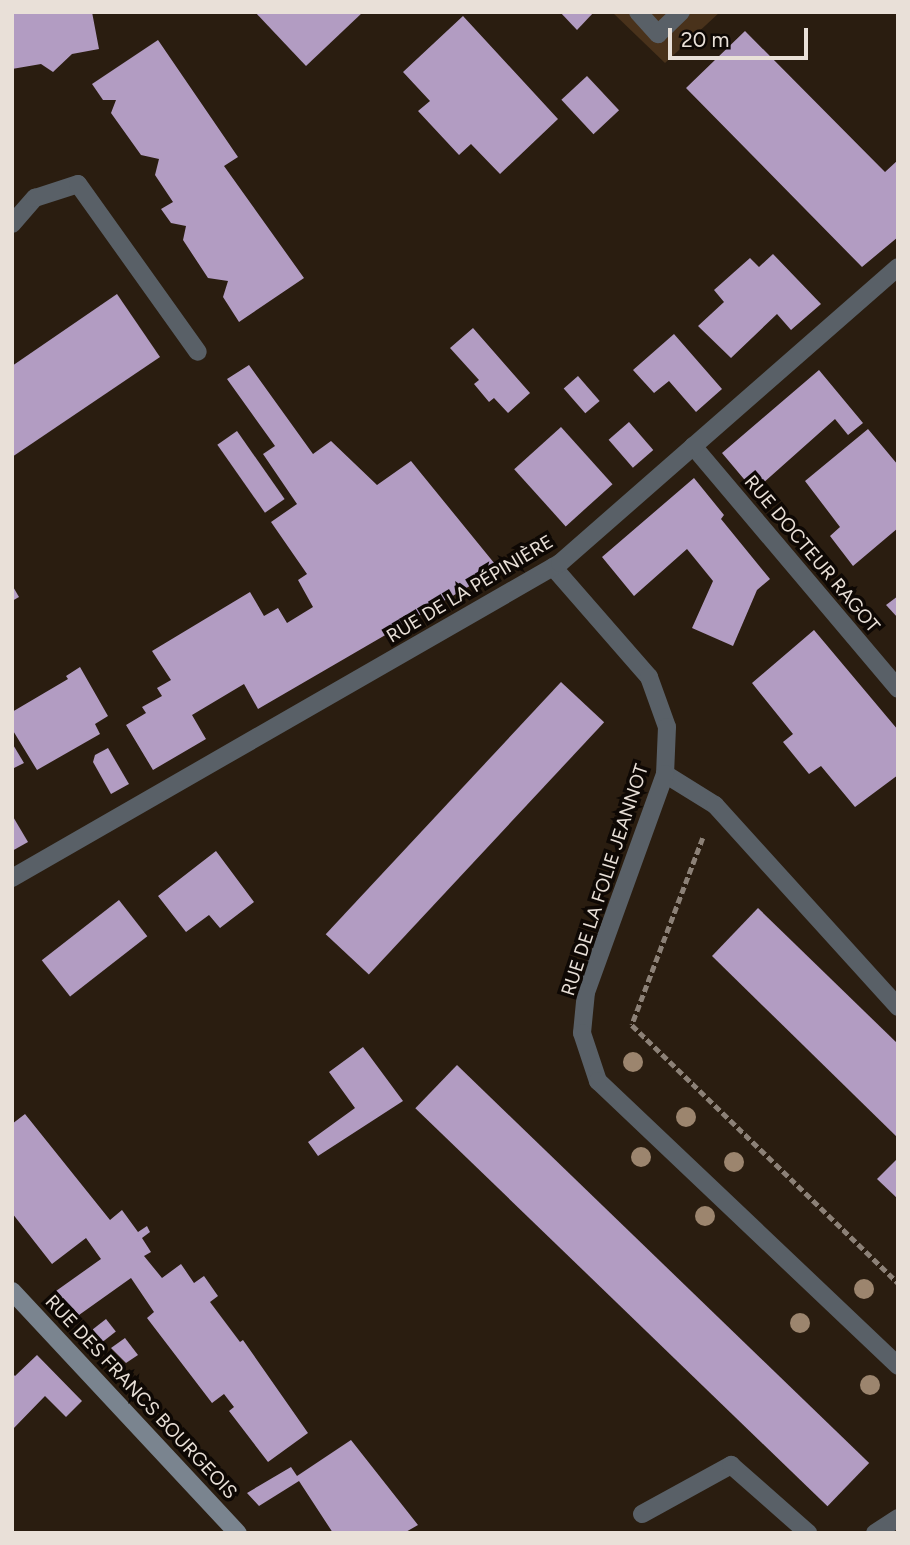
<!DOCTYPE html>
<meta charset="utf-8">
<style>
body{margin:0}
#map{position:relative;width:910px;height:1545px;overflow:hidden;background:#2a1d10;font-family:Figtree,sans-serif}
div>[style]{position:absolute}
.green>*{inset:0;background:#49321b}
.building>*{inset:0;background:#b29cc2;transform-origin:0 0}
.path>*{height:4.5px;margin-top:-2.25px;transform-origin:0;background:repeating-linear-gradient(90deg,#8c8177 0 7px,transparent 0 10.5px)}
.lane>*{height:18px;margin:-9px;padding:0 9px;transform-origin:9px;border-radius:9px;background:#596067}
.street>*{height:18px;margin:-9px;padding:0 9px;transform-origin:9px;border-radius:9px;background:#596067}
.secondary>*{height:18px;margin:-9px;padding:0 9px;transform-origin:9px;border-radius:9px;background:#7a848f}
.trees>*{width:20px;height:20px;margin:-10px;border-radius:50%;background:#9c856e}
span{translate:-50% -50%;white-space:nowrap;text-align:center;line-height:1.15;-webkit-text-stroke:7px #0e0804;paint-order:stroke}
.street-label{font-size:19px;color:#e9e0d8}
.frame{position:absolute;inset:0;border:14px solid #e9e0d8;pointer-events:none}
.scale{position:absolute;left:668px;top:28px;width:140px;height:32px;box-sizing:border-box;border:4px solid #e9e0d8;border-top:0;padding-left:9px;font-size:21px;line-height:24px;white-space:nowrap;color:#e9e0d8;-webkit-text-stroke:5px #0e0804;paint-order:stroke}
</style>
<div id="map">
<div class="green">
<i style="clip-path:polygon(612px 12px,720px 12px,665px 63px)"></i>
</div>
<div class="building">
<i style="clip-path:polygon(12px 12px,92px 12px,99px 49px,72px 54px,53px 72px,41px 64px,12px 69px)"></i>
<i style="clip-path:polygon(255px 12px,363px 12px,306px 66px)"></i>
<i style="clip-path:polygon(560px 12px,594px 12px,577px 30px)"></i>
<i style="clip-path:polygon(463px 16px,558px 119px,500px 174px,471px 144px,459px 155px,418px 111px,430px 101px,403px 72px)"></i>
<i style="clip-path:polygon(745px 31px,885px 172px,898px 160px,898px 237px,862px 267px,686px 88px)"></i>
<i style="clip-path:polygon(158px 40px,238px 157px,224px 166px,304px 278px,239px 322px,223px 297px,228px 281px,208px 278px,183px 240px,186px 226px,171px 223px,161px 209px,173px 202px,155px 175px,159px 159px,141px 155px,111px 113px,116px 100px,103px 100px,92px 84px)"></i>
<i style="left:587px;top:76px;width:47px;height:35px;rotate:47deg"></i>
<i style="clip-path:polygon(773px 254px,821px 304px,791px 330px,777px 314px,731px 358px,698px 326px,724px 302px,714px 290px,750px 258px,759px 267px)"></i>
<i style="clip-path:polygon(117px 294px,160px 357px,12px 457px,12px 366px)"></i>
<i style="clip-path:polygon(473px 328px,530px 393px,508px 413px,494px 398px,489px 402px,474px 384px,479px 380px,450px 348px)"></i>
<i style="clip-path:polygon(674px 334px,722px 389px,696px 412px,669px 381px,654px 393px,633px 370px)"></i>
<i style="clip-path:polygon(249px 365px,313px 454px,331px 441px,377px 485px,411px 461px,499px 569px,258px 709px,244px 684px,192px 715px,206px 739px,153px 770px,126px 725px,146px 713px,142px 707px,162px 696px,157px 688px,171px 680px,152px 651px,250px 592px,264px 616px,278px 608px,287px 623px,313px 607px,298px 580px,307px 574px,271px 522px,297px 504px,263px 454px,275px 446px,227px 379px)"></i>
<i style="clip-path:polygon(819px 370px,863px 423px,848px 435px,835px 419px,754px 491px,722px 453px)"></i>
<i style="left:578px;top:376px;width:33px;height:19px;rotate:49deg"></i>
<i style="left:629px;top:422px;width:37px;height:27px;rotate:49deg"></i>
<i style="left:561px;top:427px;width:77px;height:63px;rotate:48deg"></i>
<i style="clip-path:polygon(868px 429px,898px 465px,898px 528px,853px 566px,830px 536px,840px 527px,805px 481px)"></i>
<i style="left:237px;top:431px;width:83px;height:24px;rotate:55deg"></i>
<i style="clip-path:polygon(694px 478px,724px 515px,721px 519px,770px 579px,757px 590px,733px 646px,692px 628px,713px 581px,687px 549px,634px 596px,602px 557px)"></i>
<i style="clip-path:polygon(12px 585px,19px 597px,12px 601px)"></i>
<i style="clip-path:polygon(898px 596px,898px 618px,886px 605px)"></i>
<i style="clip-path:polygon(814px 630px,898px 730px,898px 775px,855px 807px,821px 766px,809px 774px,783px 742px,793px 734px,752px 683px)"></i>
<i style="clip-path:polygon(80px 667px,108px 716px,95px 724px,100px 734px,37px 770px,12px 729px,12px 712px,68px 679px,66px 676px)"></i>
<i style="left:561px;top:682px;width:59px;height:345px;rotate:43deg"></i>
<i style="clip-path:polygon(12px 743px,24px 763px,12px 769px)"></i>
<i style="clip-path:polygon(108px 748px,129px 784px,111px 794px,93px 762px,95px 755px)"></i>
<i style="clip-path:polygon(12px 815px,28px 842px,12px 851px)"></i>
<i style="clip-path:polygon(216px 851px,254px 902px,220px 928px,209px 915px,186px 932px,158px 896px)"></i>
<i style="left:119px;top:900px;width:46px;height:98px;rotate:52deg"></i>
<i style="clip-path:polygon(758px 908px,898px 1044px,898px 1138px,712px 956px)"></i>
<i style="clip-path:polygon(363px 1047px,403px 1101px,318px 1156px,308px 1142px,355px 1108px,329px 1072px)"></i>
<i style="left:457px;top:1065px;width:573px;height:60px;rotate:44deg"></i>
<i style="clip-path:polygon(25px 1114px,110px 1220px,122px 1210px,138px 1232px,147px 1226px,150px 1232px,142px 1238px,151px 1252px,144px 1256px,162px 1278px,181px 1264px,194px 1283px,204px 1276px,218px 1296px,210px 1302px,240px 1342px,243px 1340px,308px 1433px,268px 1462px,229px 1411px,234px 1407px,224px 1394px,212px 1403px,147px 1318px,154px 1312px,131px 1278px,79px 1315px,56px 1291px,101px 1259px,86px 1238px,52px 1264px,12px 1213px,12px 1124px)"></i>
<i style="clip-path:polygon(898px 1158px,898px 1199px,877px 1179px)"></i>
<i style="left:106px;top:1319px;width:16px;height:17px;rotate:52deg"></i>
<i style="clip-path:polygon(125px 1338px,138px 1355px,126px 1363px,111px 1348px)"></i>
<i style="clip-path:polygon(37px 1355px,82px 1401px,66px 1417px,45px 1396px,12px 1430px,12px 1373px,15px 1376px)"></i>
<i style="clip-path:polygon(351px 1440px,418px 1525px,404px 1533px,333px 1533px,299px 1481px,259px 1506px,247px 1493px,291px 1467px,297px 1476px)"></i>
</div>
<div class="path">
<i style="left:703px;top:838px;width:200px;rotate:110.8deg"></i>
<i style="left:632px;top:1025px;width:371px;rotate:44.1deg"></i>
</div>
<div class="lane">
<i style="left:638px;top:12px;width:30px;rotate:48deg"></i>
<i style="left:658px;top:34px;width:32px;rotate:-44deg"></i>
<i style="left:12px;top:224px;width:35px;rotate:-49deg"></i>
<i style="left:35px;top:198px;width:45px;rotate:-18deg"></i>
<i style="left:78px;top:184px;width:206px;rotate:54.5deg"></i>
<i style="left:665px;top:774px;width:59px;rotate:31.8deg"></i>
<i style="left:715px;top:805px;width:273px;rotate:47.8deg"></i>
<i style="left:642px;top:1514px;width:102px;rotate:-28.8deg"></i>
<i style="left:731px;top:1465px;width:103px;rotate:41.4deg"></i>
<i style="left:875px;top:1533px;width:27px;rotate:-33deg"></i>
</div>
<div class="street">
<i style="left:693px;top:446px;width:318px;rotate:49.8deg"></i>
<i style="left:553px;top:567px;width:146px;rotate:48.9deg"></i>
<i style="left:649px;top:677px;width:53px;rotate:70.2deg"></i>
<i style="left:667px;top:727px;width:47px;rotate:92.4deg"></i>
<i style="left:665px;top:774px;width:232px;rotate:109.9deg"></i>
<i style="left:586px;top:992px;width:41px;rotate:95.6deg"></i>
<i style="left:582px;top:1033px;width:51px;rotate:71.6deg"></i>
<i style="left:598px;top:1081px;width:414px;rotate:43.5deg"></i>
<i style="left:12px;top:878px;width:632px;rotate:-29.89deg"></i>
<i style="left:560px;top:563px;width:449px;rotate:-41.2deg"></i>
</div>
<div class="secondary">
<i style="left:12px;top:1291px;width:331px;rotate:47deg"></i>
</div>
<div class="trees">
<i style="left:633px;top:1062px"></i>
<i style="left:686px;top:1117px"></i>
<i style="left:641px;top:1157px"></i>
<i style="left:734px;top:1162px"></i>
<i style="left:705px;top:1216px"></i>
<i style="left:864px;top:1289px"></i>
<i style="left:800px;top:1323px"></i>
<i style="left:870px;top:1385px"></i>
</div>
<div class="street-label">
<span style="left:812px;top:554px;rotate:50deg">RUE DOCTEUR RAGOT</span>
<span style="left:470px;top:589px;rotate:-31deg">RUE DE LA PÉPINIÈRE</span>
<span style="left:605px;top:880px;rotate:-72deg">RUE DE LA FOLIE JEANNOT</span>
<span style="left:141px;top:1397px;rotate:47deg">RUE DES FRANCS BOURGEOIS</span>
</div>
<div class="frame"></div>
<div class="scale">20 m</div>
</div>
